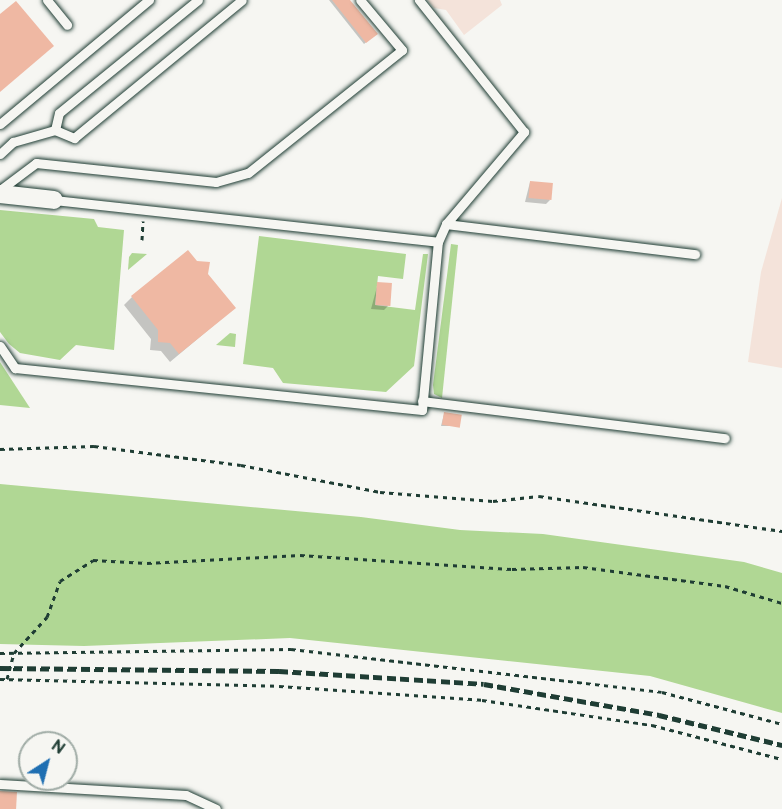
<!DOCTYPE html>
<style>
body{margin:0}
#map{position:relative;width:782px;height:809px;overflow:hidden;background:#f6f6f2;font-family:"Balsamiq Sans",sans-serif}
div>[style]{position:absolute}
.built>*{inset:0;background:#f4e3da}
.green>*{inset:0;background:#b0d794}
.shadow>*{inset:0;background:#0003}
.building>*{inset:0;background:#efb8a3;transform-origin:0 0}
.path>*{height:3px;margin-top:-1.5px;transform-origin:0;background:repeating-linear-gradient(90deg,#1f3d34 0 4.5px,transparent 0 9px)}
.roads{filter:drop-shadow(0 0 2px #1f3d34) drop-shadow(0 0 2px #1f3d34)}
.service>*{height:9px;margin:-4.5px;padding:0 4.5px;transform-origin:4.5px;border-radius:4.5px;background:#f6f6f2}
.minor>*{height:18px;margin:-9px;padding:0 9px;transform-origin:9px;border-radius:9px;background:#f6f6f2}
.rail>*{height:4.5px;margin-top:-2.25px;transform-origin:0;background:repeating-linear-gradient(90deg,#1f3d34 0 9px,transparent 0 13.5px)}
span{translate:-50% -50%;white-space:nowrap;text-align:center;line-height:1.15;-webkit-text-stroke:6px #f6f6f2;paint-order:stroke}
.north{position:absolute;left:18px;top:731px;width:60px;height:60px;box-sizing:border-box;background:#f6f6f2;border:2px solid #a0aca6;border-radius:50%;rotate:36deg;font-size:16px;font-weight:700;line-height:24px;text-align:center;color:#1f3d34}
.north::after{content:'';display:block;margin:auto;width:21px;height:27px;background:#1f6fb2;clip-path:polygon(50% 0,100% 100%,50% 72%,0 100%)}
</style>
<div id="map">
<div class="built">
<i style="clip-path:polygon(427px 0,500px 0,502px 5px,464px 35px,446px 10px,434px 8px)"></i>
<i style="clip-path:polygon(782px 198px,782px 368px,748px 362px,761px 272px)"></i>
</div>
<div class="green">
<i style="clip-path:polygon(0 210px,94px 219px,98px 227px,124px 230px,114px 350px,76px 345px,60px 360px,20px 353px,9px 344px,0 332px)"></i>
<i style="clip-path:polygon(259px 236px,406px 254px,403px 279px,378px 276px,375px 305px,415px 310px,423px 254px,428px 254px,414px 366px,386px 392px,283px 383px,273px 368px,243px 364px)"></i>
<i style="clip-path:polygon(451px 244px,458px 245px,442px 398px,434px 394px,433px 385px)"></i>
<i style="clip-path:polygon(132px 253px,147px 254px,128px 270px,129px 257px)"></i>
<i style="clip-path:polygon(230px 333px,236px 334px,235px 347px,216px 345px)"></i>
<i style="clip-path:polygon(0 362px,30px 408px,0 405px)"></i>
<i style="clip-path:polygon(0 484px,361px 517px,460px 530px,543px 534px,744px 562px,782px 573px,782px 713px,650px 676px,290px 638px,84px 646px,0 644px)"></i>
</div>
<div class="shadow">
<i style="clip-path:polygon(329px 0,348px 0,376px 34px,364px 44px)"></i>
<i style="clip-path:polygon(530px 182px,550px 200px,546px 204px,525px 202px)"></i>
<i style="clip-path:polygon(207px 275px,225px 316px,170px 362px,161px 351px,150px 350px,151px 339px,124px 305px,132px 297px)"></i>
<i style="clip-path:polygon(378px 283px,388px 306px,384px 310px,371px 309px)"></i>
<i style="clip-path:polygon(444px 414px,459px 426px,441px 426px)"></i>
</div>
<div class="building">
<i style="clip-path:polygon(332px 0,350px 0,378px 34px,366px 43px)"></i>
<i style="clip-path:polygon(16px 1px,54px 46px,0 92px,0 14px)"></i>
<i style="left:530px;top:181px;width:23px;height:17px;rotate:5deg"></i>
<i style="clip-path:polygon(188px 250px,197px 261px,210px 262px,208px 274px,236px 308px,179px 354px,170px 343px,158px 342px,158px 330px,131px 296px)"></i>
<i style="left:377px;top:282px;width:15px;height:23px;rotate:4deg"></i>
<i style="left:444px;top:412px;width:18px;height:13px;rotate:9deg"></i>
<i style="left:0;top:791px;width:17px;height:18px;rotate:3deg"></i>
</div>
<div class="path">
<i style="left:142px;top:240px;width:19px;rotate:-87deg"></i>
<i style="left:0;top:449px;width:94px;rotate:-1.8deg"></i>
<i style="left:94px;top:446px;width:148px;rotate:7.4deg"></i>
<i style="left:241px;top:465px;width:142px;rotate:11deg"></i>
<i style="left:380px;top:492px;width:113px;rotate:4.6deg"></i>
<i style="left:493px;top:501px;width:46px;rotate:-6.2deg"></i>
<i style="left:539px;top:496px;width:246px;rotate:8.2deg"></i>
<i style="left:0;top:653px;width:291px;rotate:-0.8deg"></i>
<i style="left:291px;top:649px;width:373px;rotate:6.6deg"></i>
<i style="left:662px;top:692px;width:124px;rotate:14.9deg"></i>
<i style="left:0;top:679px;width:279px;rotate:1.4deg"></i>
<i style="left:279px;top:686px;width:203px;rotate:3.9deg"></i>
<i style="left:482px;top:700px;width:172px;rotate:8.4deg"></i>
<i style="left:652px;top:725px;width:134px;rotate:14.7deg"></i>
<i style="left:7px;top:679px;width:27px;rotate:-75deg"></i>
<i style="left:14px;top:653px;width:49px;rotate:-47.5deg"></i>
<i style="left:47px;top:617px;width:38px;rotate:-70deg"></i>
<i style="left:60px;top:581px;width:39px;rotate:-32deg"></i>
<i style="left:93px;top:560px;width:54px;rotate:3.2deg"></i>
<i style="left:147px;top:563px;width:153px;rotate:-3deg"></i>
<i style="left:300px;top:555px;width:212px;rotate:3.8deg"></i>
<i style="left:512px;top:569px;width:71px;rotate:-1.6deg"></i>
<i style="left:583px;top:567px;width:143px;rotate:7.6deg"></i>
<i style="left:725px;top:586px;width:59px;rotate:16.6deg"></i>
</div>
<div class="roads">
<div class="service">
<i style="left:47px;top:0;width:32px;rotate:51deg"></i>
<i style="left:0;top:124px;width:194px;rotate:-39.8deg"></i>
<i style="left:55px;top:130px;width:21px;rotate:23deg"></i>
<i style="left:74px;top:138px;width:217px;rotate:-39.4deg"></i>
<i style="left:0;top:154px;width:18px;rotate:-43deg"></i>
<i style="left:13px;top:142px;width:44px;rotate:-15.9deg"></i>
<i style="left:55px;top:130px;width:17px;rotate:-77deg"></i>
<i style="left:59px;top:113px;width:179px;rotate:-39.1deg"></i>
<i style="left:0;top:190px;width:45px;rotate:-36.9deg"></i>
<i style="left:36px;top:163px;width:181px;rotate:6deg"></i>
<i style="left:216px;top:182px;width:33px;rotate:-16deg"></i>
<i style="left:248px;top:173px;width:197px;rotate:-38.6deg"></i>
<i style="left:402px;top:50px;width:65px;rotate:-130deg"></i>
<i style="left:54px;top:200px;width:386px;rotate:6.2deg"></i>
<i style="left:446px;top:224px;width:251px;rotate:6.9deg"></i>
<i style="left:0;top:346px;width:27px;rotate:56deg"></i>
<i style="left:15px;top:368px;width:409px;rotate:5.9deg"></i>
<i style="left:422px;top:410px;width:169px;rotate:-84.6deg"></i>
<i style="left:438px;top:242px;width:20px;rotate:-66deg"></i>
<i style="left:446px;top:224px;width:121px;rotate:-49.7deg"></i>
<i style="left:524px;top:132px;width:169px;rotate:-128.5deg"></i>
<i style="left:422px;top:401px;width:305px;rotate:7deg"></i>
<i style="left:0;top:784px;width:186px;rotate:3.4deg"></i>
<i style="left:186px;top:795px;width:33px;rotate:25deg"></i>
</div>
<div class="minor">
<i style="left:0;top:194px;width:54px;rotate:6.3deg"></i>
</div>
</div>
<div class="rail">
<i style="left:0;top:668px;width:279px;rotate:0.6deg"></i>
<i style="left:279px;top:671px;width:205px;rotate:3.6deg"></i>
<i style="left:484px;top:684px;width:178px;rotate:10deg"></i>
<i style="left:659px;top:715px;width:127px;rotate:13.7deg"></i>
</div>
<div class="north">N</div>
</div>
